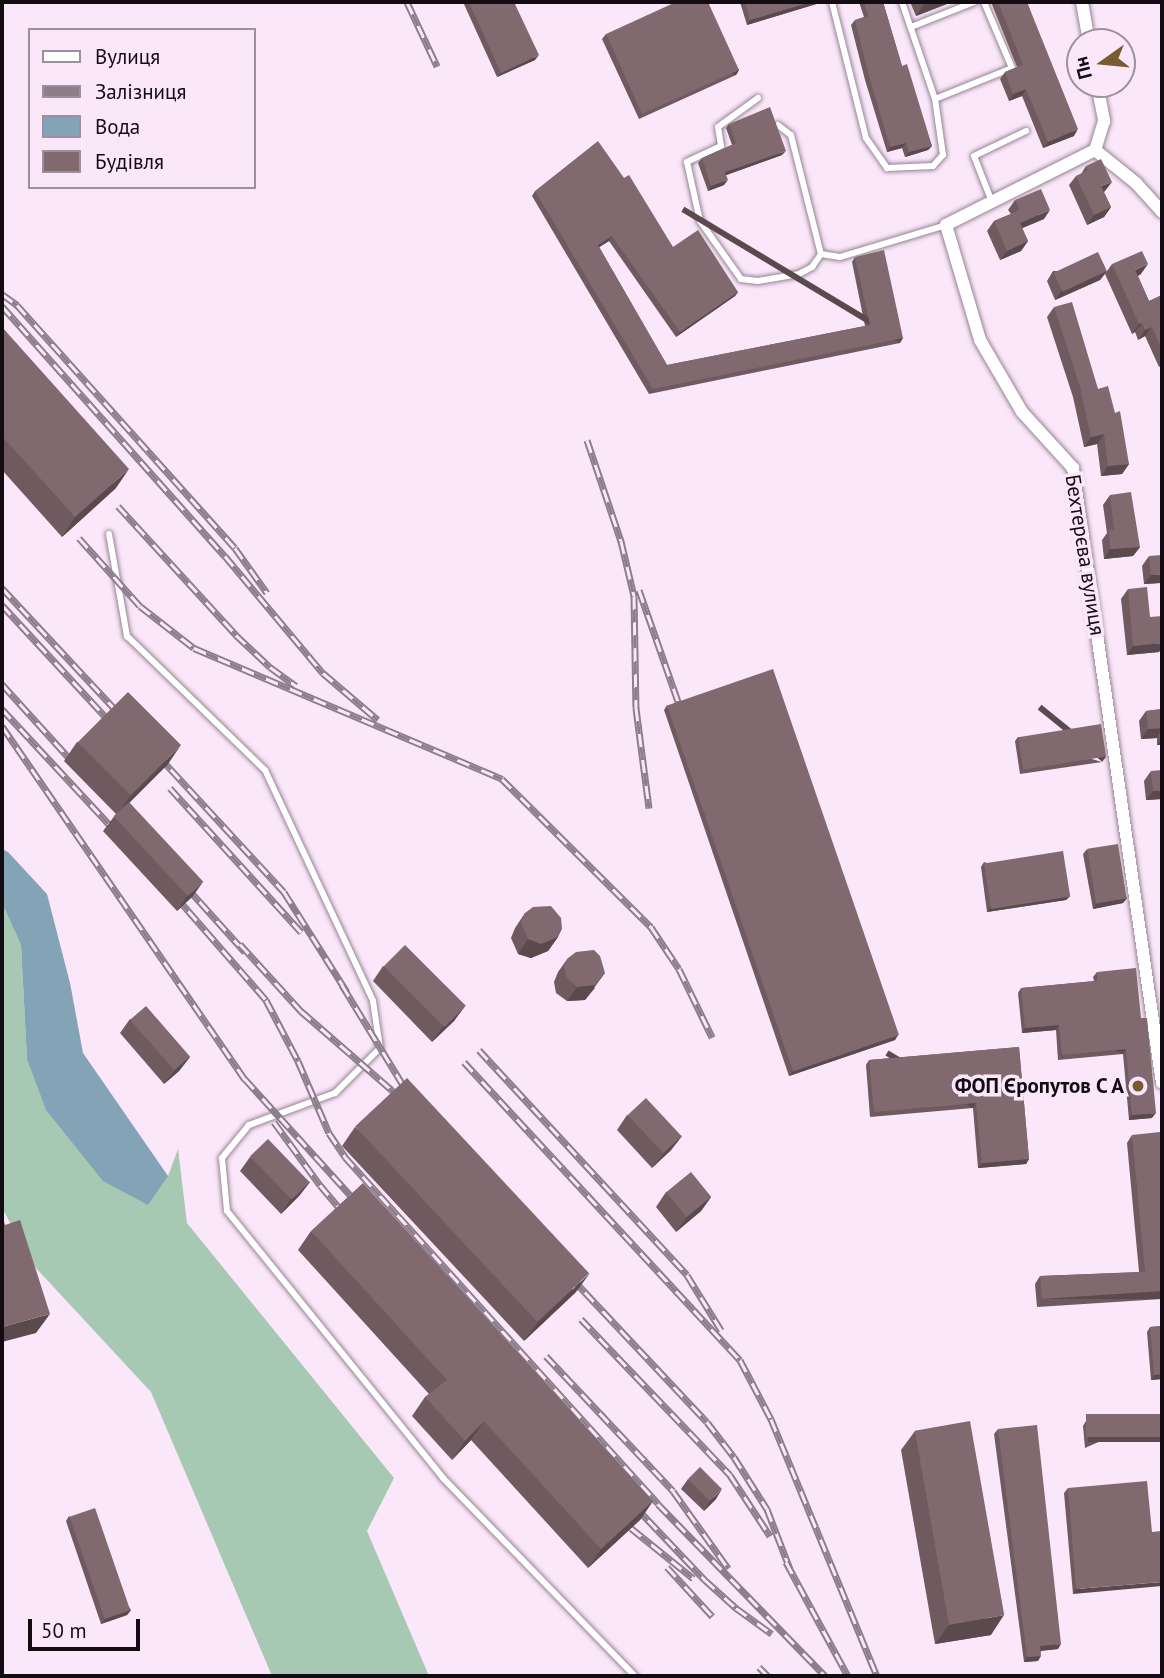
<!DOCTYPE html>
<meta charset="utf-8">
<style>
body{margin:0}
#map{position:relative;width:1164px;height:1678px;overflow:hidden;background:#fbe7fa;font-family:"PT Sans",sans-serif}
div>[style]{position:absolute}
.forest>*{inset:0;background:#a7c9b4}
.water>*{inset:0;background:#82a4b6}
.roads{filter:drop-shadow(0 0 2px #968494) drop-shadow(0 0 2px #968494)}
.lane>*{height:6px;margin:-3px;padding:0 3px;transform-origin:3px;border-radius:3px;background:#fff}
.street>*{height:12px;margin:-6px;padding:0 6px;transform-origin:6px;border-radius:6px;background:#fff}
.rail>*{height:7px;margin-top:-3.5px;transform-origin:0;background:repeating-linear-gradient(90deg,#fbe7fa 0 13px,#8c7e8b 0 26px);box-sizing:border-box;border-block:2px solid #8c7e8b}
.wall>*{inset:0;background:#6f5a60}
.shaded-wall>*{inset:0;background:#5a4a4e;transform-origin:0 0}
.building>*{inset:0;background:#816970;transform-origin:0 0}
.dots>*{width:19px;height:19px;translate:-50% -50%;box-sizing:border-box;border:4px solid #fbe7fa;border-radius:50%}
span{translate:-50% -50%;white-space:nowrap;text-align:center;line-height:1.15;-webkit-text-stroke:7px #fbe7fa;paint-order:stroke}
.street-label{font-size:21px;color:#130c13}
.poi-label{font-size:21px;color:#130c13;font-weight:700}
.right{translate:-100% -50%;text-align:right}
.frame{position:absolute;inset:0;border:4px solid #130c13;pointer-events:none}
.legend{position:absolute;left:28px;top:28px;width:228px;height:161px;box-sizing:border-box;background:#fbe7fa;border:2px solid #9e8f9e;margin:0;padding:9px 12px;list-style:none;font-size:21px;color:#130c13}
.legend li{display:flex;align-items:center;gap:14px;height:35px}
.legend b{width:35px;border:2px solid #9e8f9e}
.north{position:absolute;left:1066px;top:28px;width:70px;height:70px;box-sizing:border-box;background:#fbe7fa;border:2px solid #9e8f9e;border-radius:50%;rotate:255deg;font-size:19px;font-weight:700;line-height:28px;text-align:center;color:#130c13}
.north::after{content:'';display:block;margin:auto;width:24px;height:32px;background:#785c2f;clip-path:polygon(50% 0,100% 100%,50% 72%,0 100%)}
.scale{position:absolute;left:28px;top:1619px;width:112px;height:32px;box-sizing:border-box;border:4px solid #130c13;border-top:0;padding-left:9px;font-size:21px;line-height:24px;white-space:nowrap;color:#130c13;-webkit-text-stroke:5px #fbe7fa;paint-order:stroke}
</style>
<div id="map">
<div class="forest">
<i style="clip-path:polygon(2px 903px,21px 945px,27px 1059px,168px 1176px,178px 1149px,187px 1223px,394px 1478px,367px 1531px,429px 1676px,272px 1676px,151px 1392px,35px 1267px,2px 1208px)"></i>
</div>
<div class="water">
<i style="clip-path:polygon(2px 849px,8px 852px,47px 894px,70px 983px,83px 1053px,168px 1176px,148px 1205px,103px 1181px,46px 1110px,27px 1059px,21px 945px,2px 903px)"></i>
</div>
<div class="roads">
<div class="lane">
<i style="left:832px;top:2px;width:140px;rotate:76deg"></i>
<i style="left:866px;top:138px;width:37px;rotate:55deg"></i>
<i style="left:887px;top:168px;width:46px;rotate:-2.5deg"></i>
<i style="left:933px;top:166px;width:15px;rotate:-48deg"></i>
<i style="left:943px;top:155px;width:57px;rotate:-98.1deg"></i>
<i style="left:935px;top:99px;width:102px;rotate:-108.8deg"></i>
<i style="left:911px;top:27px;width:68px;rotate:-21.6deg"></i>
<i style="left:758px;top:98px;width:49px;rotate:144.1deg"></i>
<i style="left:718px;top:127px;width:19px;rotate:81deg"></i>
<i style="left:721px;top:146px;width:38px;rotate:155deg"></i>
<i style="left:687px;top:162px;width:60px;rotate:77.6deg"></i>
<i style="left:700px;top:221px;width:71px;rotate:54.7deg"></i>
<i style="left:741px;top:279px;width:17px;rotate:7deg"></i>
<i style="left:758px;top:281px;width:42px;rotate:-9.7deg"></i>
<i style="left:799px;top:274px;width:15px;rotate:-28deg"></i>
<i style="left:812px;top:267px;width:16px;rotate:-55deg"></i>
<i style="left:935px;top:99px;width:83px;rotate:-21.9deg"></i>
<i style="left:1012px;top:68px;width:72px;rotate:-113deg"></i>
<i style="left:778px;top:125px;width:16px;rotate:38deg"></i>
<i style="left:791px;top:135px;width:123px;rotate:75.9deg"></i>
<i style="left:821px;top:254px;width:19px;rotate:9deg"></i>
<i style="left:840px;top:257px;width:111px;rotate:-16.8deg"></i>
<i style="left:992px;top:202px;width:49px;rotate:-111.4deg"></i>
<i style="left:974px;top:156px;width:58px;rotate:-25.7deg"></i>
<i style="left:109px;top:534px;width:104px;rotate:80deg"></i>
<i style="left:127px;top:636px;width:192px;rotate:44.2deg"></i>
<i style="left:265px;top:770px;width:255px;rotate:64.9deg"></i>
<i style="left:373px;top:1001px;width:48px;rotate:81.5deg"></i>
<i style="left:380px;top:1048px;width:64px;rotate:135deg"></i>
<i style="left:335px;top:1093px;width:92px;rotate:159.6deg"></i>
<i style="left:249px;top:1125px;width:43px;rotate:129.3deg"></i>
<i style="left:222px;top:1158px;width:53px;rotate:84.6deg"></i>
<i style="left:227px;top:1211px;width:343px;rotate:51deg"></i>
<i style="left:443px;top:1478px;width:276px;rotate:45.9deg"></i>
</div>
<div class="street">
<i style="left:1082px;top:2px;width:41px;rotate:80.1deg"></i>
<i style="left:1097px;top:84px;width:38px;rotate:79deg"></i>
<i style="left:1104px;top:121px;width:30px;rotate:107deg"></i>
<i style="left:1095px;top:150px;width:53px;rotate:38.8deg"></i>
<i style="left:1136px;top:183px;width:39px;rotate:48deg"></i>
<i style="left:1095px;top:150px;width:167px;rotate:153.3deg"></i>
<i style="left:946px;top:225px;width:120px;rotate:73.5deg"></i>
<i style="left:980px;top:340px;width:83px;rotate:59.7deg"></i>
<i style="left:1022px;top:412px;width:76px;rotate:47.7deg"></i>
<i style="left:1073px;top:468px;width:621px;rotate:81.77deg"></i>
</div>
</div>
<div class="rail">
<i style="left:407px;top:2px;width:71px;rotate:64.9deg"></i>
<i style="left:2px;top:294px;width:19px;rotate:36deg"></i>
<i style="left:17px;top:305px;width:326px;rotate:48.1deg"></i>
<i style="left:235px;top:548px;width:55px;rotate:54.6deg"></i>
<i style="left:2px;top:306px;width:335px;rotate:48.3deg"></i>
<i style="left:225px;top:556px;width:153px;rotate:50.1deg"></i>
<i style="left:323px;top:673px;width:72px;rotate:40.5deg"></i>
<i style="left:587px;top:440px;width:107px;rotate:71.4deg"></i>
<i style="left:621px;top:541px;width:57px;rotate:76.7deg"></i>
<i style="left:634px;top:596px;width:112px;rotate:89deg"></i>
<i style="left:636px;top:708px;width:101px;rotate:82.6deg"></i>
<i style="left:118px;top:506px;width:175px;rotate:47.5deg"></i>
<i style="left:236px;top:635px;width:47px;rotate:43.3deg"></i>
<i style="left:270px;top:667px;width:32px;rotate:36deg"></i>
<i style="left:79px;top:538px;width:91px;rotate:48.1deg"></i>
<i style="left:140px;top:606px;width:68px;rotate:37.9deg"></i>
<i style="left:194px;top:648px;width:335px;rotate:23deg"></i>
<i style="left:502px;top:779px;width:210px;rotate:44.8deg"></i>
<i style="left:651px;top:927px;width:50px;rotate:56.3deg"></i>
<i style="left:679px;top:969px;width:76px;rotate:64.1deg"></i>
<i style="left:2px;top:588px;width:183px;rotate:47deg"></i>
<i style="left:639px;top:590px;width:130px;rotate:70.7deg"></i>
<i style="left:2px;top:605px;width:168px;rotate:47.2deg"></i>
<i style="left:2px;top:684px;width:118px;rotate:47.8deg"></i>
<i style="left:2px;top:709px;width:175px;rotate:47.1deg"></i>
<i style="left:2px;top:726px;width:429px;rotate:55.5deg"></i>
<i style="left:245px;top:1079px;width:176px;rotate:47.8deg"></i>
<i style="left:153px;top:750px;width:193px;rotate:47.3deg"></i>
<i style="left:284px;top:892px;width:118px;rotate:57.8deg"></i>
<i style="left:170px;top:788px;width:195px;rotate:47.7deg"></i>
<i style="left:182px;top:882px;width:94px;rotate:48deg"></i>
<i style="left:171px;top:891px;width:145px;rotate:48.9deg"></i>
<i style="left:266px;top:1000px;width:69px;rotate:62.3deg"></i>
<i style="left:298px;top:1061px;width:78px;rotate:66.7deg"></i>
<i style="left:329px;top:1133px;width:29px;rotate:56deg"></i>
<i style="left:345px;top:1157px;width:467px;rotate:47.9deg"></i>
<i style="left:658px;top:1504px;width:240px;rotate:45.8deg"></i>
<i style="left:240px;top:944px;width:91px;rotate:47.7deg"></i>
<i style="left:301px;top:1011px;width:143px;rotate:41deg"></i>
<i style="left:342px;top:985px;width:132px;rotate:58.6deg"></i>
<i style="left:479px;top:1050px;width:306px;rotate:47.2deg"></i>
<i style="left:687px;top:1275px;width:65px;rotate:58.3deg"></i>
<i style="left:464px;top:1062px;width:406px;rotate:47.2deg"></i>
<i style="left:740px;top:1360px;width:67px;rotate:62.3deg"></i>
<i style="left:771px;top:1419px;width:278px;rotate:67.6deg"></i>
<i style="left:274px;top:1122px;width:78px;rotate:53.9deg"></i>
<i style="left:320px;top:1185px;width:34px;rotate:50deg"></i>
<i style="left:567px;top:1273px;width:204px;rotate:46.8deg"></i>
<i style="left:707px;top:1422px;width:44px;rotate:52.4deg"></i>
<i style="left:734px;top:1457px;width:62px;rotate:57.6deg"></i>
<i style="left:767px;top:1509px;width:64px;rotate:69deg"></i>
<i style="left:581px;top:1319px;width:216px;rotate:46.3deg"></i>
<i style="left:730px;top:1475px;width:73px;rotate:56.7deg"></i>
<i style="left:546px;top:1356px;width:185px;rotate:46.7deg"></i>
<i style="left:673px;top:1491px;width:95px;rotate:54.5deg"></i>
<i style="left:630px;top:1501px;width:109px;rotate:46.5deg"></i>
<i style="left:705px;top:1580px;width:42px;rotate:42.1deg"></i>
<i style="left:736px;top:1608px;width:44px;rotate:35.8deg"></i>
<i style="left:631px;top:1528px;width:80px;rotate:38.9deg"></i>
<i style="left:786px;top:1562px;width:130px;rotate:61.5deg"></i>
<i style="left:667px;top:1567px;width:67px;rotate:47.4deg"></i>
<i style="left:759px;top:1667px;width:13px;rotate:45deg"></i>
</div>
<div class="wall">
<i style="clip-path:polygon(463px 2px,514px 2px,535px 60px,497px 77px)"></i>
<i style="clip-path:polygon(740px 2px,823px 2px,747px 25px)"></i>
<i style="clip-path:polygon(859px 2px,883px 2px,902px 66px,932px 146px,928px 150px,905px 157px,902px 148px,887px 152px,865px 80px,851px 25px,855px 20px,864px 17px)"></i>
<i style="clip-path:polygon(910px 2px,952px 2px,916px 16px)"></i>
<i style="clip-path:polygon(991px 2px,1027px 2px,1074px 136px,1043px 148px,1022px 96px,1009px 101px,1000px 79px,1005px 72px,1017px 67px)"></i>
<i style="clip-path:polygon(606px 34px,739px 70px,736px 75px,639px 119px,602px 39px)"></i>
<i style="clip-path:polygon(729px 124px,782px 155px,726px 175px,724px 185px,708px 191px,698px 163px,702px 158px,732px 145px,726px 128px)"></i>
<i style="clip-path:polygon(1086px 166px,1105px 191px,1104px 192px,1111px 207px,1104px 217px,1087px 225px,1069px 185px,1076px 176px,1081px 174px)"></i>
<i style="clip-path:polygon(535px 191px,738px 292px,735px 296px,676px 337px,609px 241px,599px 247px,667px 365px,865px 326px,852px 262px,855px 257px,900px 343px,649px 394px,532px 196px)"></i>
<i style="clip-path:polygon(1015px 200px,1044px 219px,1022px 228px,1028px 241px,1021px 251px,1000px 260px,987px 231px,994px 221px,1011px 214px,1008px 210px)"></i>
<i style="clip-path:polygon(1112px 264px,1141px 274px,1138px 276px,1149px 301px,1162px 295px,1162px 365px,1159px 367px,1145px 336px,1138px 340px,1135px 332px,1132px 334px,1105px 274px)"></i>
<i style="clip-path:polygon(1053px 271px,1107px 271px,1100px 280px,1055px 300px,1047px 281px)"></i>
<i style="clip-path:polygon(1054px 307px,1098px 389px,1129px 464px,1122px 474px,1101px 476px,1097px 444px,1084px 447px,1073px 397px,1047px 317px)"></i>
<i style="clip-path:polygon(2px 327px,116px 488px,62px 537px,2px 470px)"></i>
<i style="clip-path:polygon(1110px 495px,1140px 547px,1133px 556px,1104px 559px,1102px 540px,1107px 533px,1103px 505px)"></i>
<i style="clip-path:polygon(1149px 556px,1160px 583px,1144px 584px,1142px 566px)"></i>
<i style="clip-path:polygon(1128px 589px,1150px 617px,1159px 652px,1127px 655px,1121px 599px)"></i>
<i style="clip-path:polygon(667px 705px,898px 1035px,895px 1040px,789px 1076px,664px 710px)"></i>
<i style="clip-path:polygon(1162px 709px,1162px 745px,1157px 745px,1157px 738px,1141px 739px,1139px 721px,1146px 711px)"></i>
<i style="clip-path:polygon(1018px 737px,1102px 762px,1020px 774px,1015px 741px)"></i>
<i style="clip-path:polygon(77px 742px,168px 764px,129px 803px,193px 896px,177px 911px,103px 831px,116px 814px,64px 761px)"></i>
<i style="clip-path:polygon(1151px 771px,1162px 799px,1146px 800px,1144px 781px)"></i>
<i style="clip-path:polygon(1087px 849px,1127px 898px,1123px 903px,1093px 909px,1083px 854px)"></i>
<i style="clip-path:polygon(984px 862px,1070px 896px,1066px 900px,987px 912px,981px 867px)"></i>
<i style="clip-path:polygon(525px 913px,558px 937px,548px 951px,531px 958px,518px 954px,511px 938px,515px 928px)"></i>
<i style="clip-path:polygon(568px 958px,595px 988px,585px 1000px,567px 1001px,556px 993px,554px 982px,558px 972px)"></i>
<i style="clip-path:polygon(383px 966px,465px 1006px,454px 1021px,432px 1042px,373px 981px)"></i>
<i style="clip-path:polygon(1097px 972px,1141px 1018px,1152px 1118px,1129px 1120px,1123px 1054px,1058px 1060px,1056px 1030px,1022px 1033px,1018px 993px,1021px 988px,1094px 981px,1093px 977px)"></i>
<i style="clip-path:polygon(130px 1019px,190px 1057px,179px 1071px,164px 1084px,120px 1033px)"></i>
<i style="clip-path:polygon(1019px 1047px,1029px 1159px,1026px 1164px,978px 1168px,973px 1108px,870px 1117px,866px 1065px,869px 1060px)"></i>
<i style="clip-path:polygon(627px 1115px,682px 1136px,671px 1150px,652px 1168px,617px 1130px)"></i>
<i style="clip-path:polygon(355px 1127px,576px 1292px,524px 1341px,342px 1146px)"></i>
<i style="clip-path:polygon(1132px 1135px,1162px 1299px,1037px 1307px,1035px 1284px,1040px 1276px,1139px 1272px,1127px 1143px)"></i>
<i style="clip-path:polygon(250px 1157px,310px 1182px,299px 1196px,281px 1214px,240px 1171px)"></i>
<i style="clip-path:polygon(666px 1192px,711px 1197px,701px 1211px,676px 1232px,656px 1207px)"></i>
<i style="clip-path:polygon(311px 1231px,653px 1501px,640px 1520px,588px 1568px,471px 1440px,452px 1460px,412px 1416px,425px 1397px,429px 1394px,298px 1250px)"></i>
<i style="clip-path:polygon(1162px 1326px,1162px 1379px,1151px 1380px,1147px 1332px,1150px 1327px)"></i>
<i style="clip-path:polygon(1162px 1414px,1085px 1448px,1083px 1426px,1086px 1421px)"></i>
<i style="clip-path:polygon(998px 1429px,1058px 1649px,1041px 1651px,1038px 1661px,1024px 1662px,994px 1434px)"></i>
<i style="clip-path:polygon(915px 1431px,991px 1635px,935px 1644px,901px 1450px)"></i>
<i style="clip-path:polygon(688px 1479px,716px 1499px,704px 1511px,681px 1489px)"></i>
<i style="clip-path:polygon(1068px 1488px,1152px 1532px,1073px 1594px,1064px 1493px)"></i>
<i style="clip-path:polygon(69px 1516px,131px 1610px,127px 1615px,101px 1624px,66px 1521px)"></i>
</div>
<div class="shaded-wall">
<i style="clip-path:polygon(811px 2px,823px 2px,747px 25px,750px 20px)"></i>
<i style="clip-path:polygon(928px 2px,952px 2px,916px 16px,925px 3px)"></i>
<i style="clip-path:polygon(539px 55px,535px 60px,497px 77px,501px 73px)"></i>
<i style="left:739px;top:70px;width:6px;height:107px;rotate:121deg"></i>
<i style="clip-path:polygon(1026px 89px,1022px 96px,1009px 101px,1013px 94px)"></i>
<i style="clip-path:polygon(1078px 129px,1074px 136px,1043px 148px,1048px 142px)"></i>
<i style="clip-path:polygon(906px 143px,902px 148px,887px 152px,890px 147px)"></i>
<i style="clip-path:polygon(932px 146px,928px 150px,905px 157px,909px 152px)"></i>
<i style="clip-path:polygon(786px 151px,782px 155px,721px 177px,725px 172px)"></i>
<i style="clip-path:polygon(728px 180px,724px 185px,708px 191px,711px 186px)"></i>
<i style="clip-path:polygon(1112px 182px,1105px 191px,1095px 196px,1101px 186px)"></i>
<i style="clip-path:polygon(1111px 207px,1104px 217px,1087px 225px,1094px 215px)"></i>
<i style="clip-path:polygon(1050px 210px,1044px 219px,1013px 232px,1020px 223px)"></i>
<i style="clip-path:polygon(612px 236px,609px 241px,595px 250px,598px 245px)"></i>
<i style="clip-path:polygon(1028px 241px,1021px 251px,1000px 260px,1007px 251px)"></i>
<i style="clip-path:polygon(1148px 264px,1141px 274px,1128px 280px,1135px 270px)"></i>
<i style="clip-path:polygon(1107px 271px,1100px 280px,1055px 300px,1062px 290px)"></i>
<i style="clip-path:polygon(738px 292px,735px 296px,676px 337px,680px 332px)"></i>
<i style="clip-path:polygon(1142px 323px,1135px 332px,1132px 334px,1139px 324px)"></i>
<i style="clip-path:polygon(1152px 327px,1145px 336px,1138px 340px,1145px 330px)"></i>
<i style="left:903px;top:338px;width:6px;height:255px;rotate:121deg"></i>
<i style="clip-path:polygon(1104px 434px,1097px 444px,1084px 447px,1091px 437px)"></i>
<i style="clip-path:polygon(1129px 464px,1122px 474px,1101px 476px,1108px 466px)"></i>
<i style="clip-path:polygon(129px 469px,116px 488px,62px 537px,75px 517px)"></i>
<i style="clip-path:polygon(1140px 547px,1133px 556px,1104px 559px,1110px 549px)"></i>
<i style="clip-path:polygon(1162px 574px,1162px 580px,1160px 583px,1144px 584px,1151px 575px)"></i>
<i style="clip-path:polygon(1162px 643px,1162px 648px,1159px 652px,1127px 655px,1133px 646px)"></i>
<i style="clip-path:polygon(1162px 728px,1157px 738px,1141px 739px,1148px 729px)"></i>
<i style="clip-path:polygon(1162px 738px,1162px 745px,1157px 745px)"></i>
<i style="clip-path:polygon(181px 745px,168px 764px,117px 815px,130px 796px)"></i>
<i style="left:1106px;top:757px;width:6px;height:83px;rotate:129deg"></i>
<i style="clip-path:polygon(1162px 790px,1162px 799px,1146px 800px,1153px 791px)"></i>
<i style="clip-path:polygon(203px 882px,193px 896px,177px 911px,187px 896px)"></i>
<i style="clip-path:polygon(1070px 896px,1066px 900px,987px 912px,991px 907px)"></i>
<i style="clip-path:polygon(1127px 898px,1123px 903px,1093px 909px,1096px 904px)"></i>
<i style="clip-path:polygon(558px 937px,548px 951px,531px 958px,518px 954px,528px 939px)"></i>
<i style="clip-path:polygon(605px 973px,585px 1000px,567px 1001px,577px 987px)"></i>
<i style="clip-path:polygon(465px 1006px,454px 1021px,432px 1042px,442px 1028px)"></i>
<i style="clip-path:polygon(1059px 1025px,1056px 1030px,1022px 1033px,1025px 1028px)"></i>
<i style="clip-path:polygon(898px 1035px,895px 1040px,789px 1076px,793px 1071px)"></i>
<i style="left:1126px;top:1049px;width:6px;height:64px;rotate:121deg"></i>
<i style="clip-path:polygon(190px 1057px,179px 1071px,164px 1084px,175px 1070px)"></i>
<i style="left:976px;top:1103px;width:6px;height:102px;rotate:121deg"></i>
<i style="clip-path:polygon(1156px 1113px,1152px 1118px,1129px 1120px,1132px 1115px)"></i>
<i style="clip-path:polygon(682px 1136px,671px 1150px,652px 1168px,663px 1154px)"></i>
<i style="clip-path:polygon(1029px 1159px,1026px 1164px,978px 1168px,982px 1163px)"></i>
<i style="clip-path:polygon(310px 1182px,299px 1196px,281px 1214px,291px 1199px)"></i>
<i style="clip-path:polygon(711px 1197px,701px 1211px,676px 1232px,687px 1217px)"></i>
<i style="clip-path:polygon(590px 1273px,576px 1292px,524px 1341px,538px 1322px)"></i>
<i style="left:1162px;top:1291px;width:8px;height:120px;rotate:90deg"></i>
<i style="clip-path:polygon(50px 1314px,36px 1333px,2px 1342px,2px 1327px)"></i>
<i style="clip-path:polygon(1162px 1374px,1162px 1379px,1151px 1380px,1154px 1375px)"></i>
<i style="clip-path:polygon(484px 1421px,471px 1440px,452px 1460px,465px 1441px)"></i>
<i style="left:1162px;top:1437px;width:5px;height:74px;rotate:90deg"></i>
<i style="clip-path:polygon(722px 1489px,716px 1499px,704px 1511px,710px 1501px)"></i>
<i style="clip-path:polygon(653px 1501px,640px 1520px,588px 1568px,601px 1549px)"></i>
<i style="clip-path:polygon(1162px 1582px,1162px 1586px,1073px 1594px,1076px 1589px)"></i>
<i style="clip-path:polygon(131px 1610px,127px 1615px,101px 1624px,105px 1619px)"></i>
<i style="clip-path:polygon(1004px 1615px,991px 1635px,935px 1644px,949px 1625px)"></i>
<i style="clip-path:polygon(1061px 1644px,1058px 1649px,1037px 1651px,1040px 1646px)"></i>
<i style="clip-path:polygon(1041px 1656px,1038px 1661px,1024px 1662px,1027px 1657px)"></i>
</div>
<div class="building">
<i style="clip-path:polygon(469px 2px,514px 2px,539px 55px,501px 73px)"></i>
<i style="clip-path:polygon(676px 2px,708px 2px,739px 70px,642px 114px,606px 34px)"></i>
<i style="clip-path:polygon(745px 2px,811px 2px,750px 20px)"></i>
<i style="clip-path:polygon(864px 2px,883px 2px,902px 66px,907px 64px,932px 146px,909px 152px,906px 143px,890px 147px,869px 76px,855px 20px,868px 16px)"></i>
<i style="clip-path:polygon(998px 2px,1027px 2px,1078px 129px,1048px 142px,1026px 89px,1013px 94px,1005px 72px,1023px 65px)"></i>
<i style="clip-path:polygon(770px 107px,786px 151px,725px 172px,728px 180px,711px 186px,702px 158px,736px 143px,729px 124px)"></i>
<i style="clip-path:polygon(598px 141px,624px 178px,629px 175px,673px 247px,698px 230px,738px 292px,680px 332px,612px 236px,598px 245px,667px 365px,870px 325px,855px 257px,884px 250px,903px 338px,653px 389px,535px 191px)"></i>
<i style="clip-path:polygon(1101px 159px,1112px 182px,1101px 186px,1111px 207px,1094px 215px,1076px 176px,1088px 170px,1086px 166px)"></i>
<i style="clip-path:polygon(1041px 189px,1050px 210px,1020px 223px,1028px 241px,1007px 251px,994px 221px,1020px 210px,1015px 200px)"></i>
<i style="clip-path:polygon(1142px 251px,1148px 264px,1135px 270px,1149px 301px,1162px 295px,1162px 350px,1152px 327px,1145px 330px,1142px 323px,1139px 324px,1112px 264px)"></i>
<i style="left:1098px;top:252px;width:21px;height:49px;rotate:65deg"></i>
<i style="clip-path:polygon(1072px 302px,1098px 389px,1108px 386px,1115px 413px,1120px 411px,1129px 464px,1108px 466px,1104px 434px,1091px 437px,1080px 387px,1054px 307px)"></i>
<i style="clip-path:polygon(2px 327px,129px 469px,75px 517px,2px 436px)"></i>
<i style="clip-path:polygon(1131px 492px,1140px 547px,1110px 549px,1109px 530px,1114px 529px,1110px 495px)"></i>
<i style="clip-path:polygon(1162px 555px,1162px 574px,1151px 575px,1149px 556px)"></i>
<i style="clip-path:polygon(1147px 587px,1150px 617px,1162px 616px,1162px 643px,1133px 646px,1128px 589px)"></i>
<i style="left:773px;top:669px;width:387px;height:112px;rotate:71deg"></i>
<i style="left:128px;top:692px;width:75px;height:71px;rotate:45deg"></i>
<i style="clip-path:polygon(1162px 709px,1162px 728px,1148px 729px,1146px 711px)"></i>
<i style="left:1101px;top:724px;width:33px;height:84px;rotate:81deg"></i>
<i style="clip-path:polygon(1162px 770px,1162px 790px,1153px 791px,1151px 771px)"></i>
<i style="left:129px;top:802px;width:109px;height:21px;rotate:47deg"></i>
<i style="left:1118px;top:844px;width:55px;height:31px;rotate:81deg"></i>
<i style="left:1063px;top:851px;width:46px;height:80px;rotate:81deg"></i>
<i style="clip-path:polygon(551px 906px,561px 918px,562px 929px,558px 937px,541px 944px,528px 939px,521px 923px,525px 913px,533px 907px)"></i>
<i style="left:405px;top:945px;width:86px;height:30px;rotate:45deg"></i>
<i style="clip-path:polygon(594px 950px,600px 956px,605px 973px,595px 985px,577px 987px,567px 978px,564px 967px,568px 958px,576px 952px)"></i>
<i style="clip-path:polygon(1136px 968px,1141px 1018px,1147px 1018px,1156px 1113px,1132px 1115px,1126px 1049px,1062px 1055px,1059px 1025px,1025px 1028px,1021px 988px,1097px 981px,1097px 972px)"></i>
<i style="left:146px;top:1006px;width:67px;height:21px;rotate:49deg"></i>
<i style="clip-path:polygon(1019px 1047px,1029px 1159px,982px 1163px,976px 1103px,874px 1112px,869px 1060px)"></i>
<i style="left:407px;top:1078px;width:267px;height:71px;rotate:47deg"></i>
<i style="left:646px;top:1098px;width:52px;height:25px;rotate:47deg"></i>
<i style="clip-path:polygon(1160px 1132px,1162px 1153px,1162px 1291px,1042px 1299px,1040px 1276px,1145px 1272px,1132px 1135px)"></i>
<i style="left:268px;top:1139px;width:60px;height:25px;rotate:46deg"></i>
<i style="left:691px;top:1172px;width:32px;height:32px;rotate:51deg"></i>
<i style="clip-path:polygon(363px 1183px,653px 1501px,601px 1549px,484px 1421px,465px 1441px,425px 1397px,447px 1380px,311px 1231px)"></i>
<i style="clip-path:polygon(2px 1213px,5px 1225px,20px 1220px,50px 1314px,2px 1327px)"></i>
<i style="clip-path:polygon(1162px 1326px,1162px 1374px,1154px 1375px,1150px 1327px)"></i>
<i style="left:1162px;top:1414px;width:23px;height:76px;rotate:90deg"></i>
<i style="left:970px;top:1421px;width:197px;height:56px;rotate:80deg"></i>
<i style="clip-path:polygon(1037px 1425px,1061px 1644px,1040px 1646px,1041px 1656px,1027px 1657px,998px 1429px)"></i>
<i style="left:700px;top:1467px;width:31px;height:17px;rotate:45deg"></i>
<i style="clip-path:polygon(1147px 1481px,1152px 1532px,1162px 1531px,1162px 1582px,1076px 1589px,1068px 1488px)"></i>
<i style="left:95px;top:1508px;width:108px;height:27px;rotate:71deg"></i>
</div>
<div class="dots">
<i style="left:1138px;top:1086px;background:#785c2f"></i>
</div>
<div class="street-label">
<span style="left:1085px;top:555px;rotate:81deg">Бехтерєва вулиця</span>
</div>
<div class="poi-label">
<span class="right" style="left:1124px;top:1086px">ФОП Єропутов С А</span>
</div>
<div class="frame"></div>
<ul class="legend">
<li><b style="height:9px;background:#fff"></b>Вулиця</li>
<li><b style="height:9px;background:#8c7e8b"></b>Залізниця</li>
<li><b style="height:19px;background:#82a4b6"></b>Вода</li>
<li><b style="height:19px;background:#816970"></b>Будівля</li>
</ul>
<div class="north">Пн</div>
<div class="scale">50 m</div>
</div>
